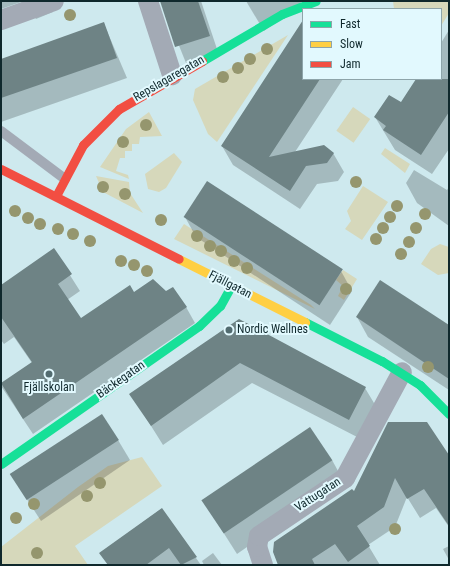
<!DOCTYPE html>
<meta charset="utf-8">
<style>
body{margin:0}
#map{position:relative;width:450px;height:566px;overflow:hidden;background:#cee9ee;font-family:"Roboto Condensed",sans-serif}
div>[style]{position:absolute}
.green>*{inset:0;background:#d6d8bb;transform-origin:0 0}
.shadow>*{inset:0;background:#0003}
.building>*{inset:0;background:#6e8385;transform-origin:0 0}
.lane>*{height:10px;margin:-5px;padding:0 5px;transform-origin:5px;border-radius:5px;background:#a3aab5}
.street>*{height:20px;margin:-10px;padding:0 10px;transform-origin:10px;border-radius:10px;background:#a3aab5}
.fast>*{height:9px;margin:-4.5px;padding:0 4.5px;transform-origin:4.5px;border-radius:4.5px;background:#16e098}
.slow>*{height:9px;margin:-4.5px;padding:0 4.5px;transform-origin:4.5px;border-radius:4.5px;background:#ffcf43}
.jam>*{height:9px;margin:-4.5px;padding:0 4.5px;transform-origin:4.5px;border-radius:4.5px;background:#f24e42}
.trees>*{width:12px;height:12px;margin:-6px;border-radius:50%;background:#95966e}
.dots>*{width:11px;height:11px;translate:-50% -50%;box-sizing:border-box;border:2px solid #e2f9fe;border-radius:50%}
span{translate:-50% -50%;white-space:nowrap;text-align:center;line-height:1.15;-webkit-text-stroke:4px #e2f9fe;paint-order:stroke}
.street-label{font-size:12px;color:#0f282c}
.poi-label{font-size:12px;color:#0f282c}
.left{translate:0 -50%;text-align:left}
.frame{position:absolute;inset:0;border:2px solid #0f282c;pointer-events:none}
.legend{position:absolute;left:302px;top:8px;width:140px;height:72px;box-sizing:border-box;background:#e2f9fe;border:1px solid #8ea5aa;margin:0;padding:5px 7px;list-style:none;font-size:12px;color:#0f282c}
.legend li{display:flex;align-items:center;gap:8px;height:20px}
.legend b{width:20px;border:1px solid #8ea5aa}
</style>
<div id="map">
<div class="green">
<i style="clip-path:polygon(393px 1px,449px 1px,449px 13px,441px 26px,441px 9px,394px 9px)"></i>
<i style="clip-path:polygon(288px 35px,217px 142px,208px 134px,193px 100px,195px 89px)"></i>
<i style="left:353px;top:107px;width:21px;height:29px;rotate:35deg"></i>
<i style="clip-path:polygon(149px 112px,162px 136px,140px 137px,139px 144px,132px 144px,132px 151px,125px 151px,125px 158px,120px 158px,116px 171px,128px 175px,129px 179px,100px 167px,126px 129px)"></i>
<i style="clip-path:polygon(385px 148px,410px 164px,405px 173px,381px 154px)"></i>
<i style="clip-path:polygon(174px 153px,182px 162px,166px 188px,159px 192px,148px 189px,145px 174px)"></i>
<i style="clip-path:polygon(96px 176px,129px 182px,130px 193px,143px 213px,103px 192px)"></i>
<i style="clip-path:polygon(363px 186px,388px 202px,362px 240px,345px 229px,351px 221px,347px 211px)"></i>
<i style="clip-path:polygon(184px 224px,311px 305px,315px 309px,174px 239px)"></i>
<i style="clip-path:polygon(440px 244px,449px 247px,449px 273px,438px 275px,421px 264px,431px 249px)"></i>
<i style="clip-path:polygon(343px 270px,357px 279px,344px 300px,338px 296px,343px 286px,336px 280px)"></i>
<i style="clip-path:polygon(142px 457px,162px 486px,75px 546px,88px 565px,1px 565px,1px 547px,78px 487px,108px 466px)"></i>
</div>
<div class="shadow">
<i style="clip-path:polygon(1px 1px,24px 1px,1px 9px)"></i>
<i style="clip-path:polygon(26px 1px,49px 1px,53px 12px,36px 19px)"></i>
<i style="clip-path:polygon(161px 1px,201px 1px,218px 52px,186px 63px)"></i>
<i style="clip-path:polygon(246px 1px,303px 1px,264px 31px)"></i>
<i style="clip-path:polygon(104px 24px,127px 78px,1px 122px,1px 60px)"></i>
<i style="clip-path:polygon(303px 28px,303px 79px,343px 79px,295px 152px,333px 153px,344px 172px,338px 181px,317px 184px,300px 209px,233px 165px,222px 146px)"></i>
<i style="clip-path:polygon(449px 30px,449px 149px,432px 174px,395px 150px,375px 117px,401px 104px,417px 79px,441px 79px,441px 43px)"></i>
<i style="clip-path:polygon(414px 170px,447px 190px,449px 187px,449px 226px,417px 203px,406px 183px)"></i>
<i style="clip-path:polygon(185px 217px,341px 271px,352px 291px,330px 325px,196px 237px)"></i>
<i style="clip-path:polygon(54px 250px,80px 291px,67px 300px,81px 320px,134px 293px,186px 307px,195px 323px,33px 434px,1px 386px,32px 363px,14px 337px,4px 344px,1px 340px,1px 286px)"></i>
<i style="clip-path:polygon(357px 317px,449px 326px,449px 390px,368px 337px)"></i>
<i style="clip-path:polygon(239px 320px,365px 388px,377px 408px,361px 439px,252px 383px,163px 445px,131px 394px)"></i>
<i style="clip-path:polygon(118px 440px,130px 460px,41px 521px,12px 476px)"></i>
<i style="clip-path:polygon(449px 456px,449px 527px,436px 508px,420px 518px,407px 497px,395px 527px,368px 545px,380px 565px,279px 565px,354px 493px)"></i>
<i style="clip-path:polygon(332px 460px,343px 480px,237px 554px,204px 502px)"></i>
<i style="clip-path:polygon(161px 509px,201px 565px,108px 565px,101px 553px)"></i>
<i style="clip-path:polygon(449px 546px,449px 560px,443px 549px)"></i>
<i style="clip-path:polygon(213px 553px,222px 565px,204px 565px,202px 561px)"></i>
</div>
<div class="building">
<i style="clip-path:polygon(160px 1px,198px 1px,210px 36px,175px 47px)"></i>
<i style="clip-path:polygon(303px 20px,303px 79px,320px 79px,269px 157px,324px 145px,334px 153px,327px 163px,306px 166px,290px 191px,221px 146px)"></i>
<i style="clip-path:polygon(104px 22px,117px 58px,1px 98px,1px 59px)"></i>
<i style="clip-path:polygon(416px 79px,449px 79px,449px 112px,421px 155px,383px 130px,386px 126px,374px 117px,389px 95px,401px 102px)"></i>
<i style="left:207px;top:181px;width:162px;height:43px;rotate:33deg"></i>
<i style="clip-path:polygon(54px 248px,72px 274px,58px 284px,81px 318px,130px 285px,134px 292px,153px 279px,166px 291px,173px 287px,187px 307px,23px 419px,1px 383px,32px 362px,1px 317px,1px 285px)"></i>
<i style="clip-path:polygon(380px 280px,449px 325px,449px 379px,356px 317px)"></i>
<i style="clip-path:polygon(239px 319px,366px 387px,349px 420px,240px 363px,151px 426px,129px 394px)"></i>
<i style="left:102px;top:414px;width:31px;height:110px;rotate:57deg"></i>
<i style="clip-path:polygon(388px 422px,427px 422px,449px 455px,449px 526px,424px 489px,407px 499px,395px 478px,384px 507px,357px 526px,370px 546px,348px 562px,335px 544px,312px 559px,315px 565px,278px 565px,273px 552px,274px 542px,352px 489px,354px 491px)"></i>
<i style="left:310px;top:427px;width:40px;height:131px;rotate:56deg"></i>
<i style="clip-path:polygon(162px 508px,197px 557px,181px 565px,169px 548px,146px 565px,108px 565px,99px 553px)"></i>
</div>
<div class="lane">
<i style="left:1px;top:131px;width:80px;rotate:36.9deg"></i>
</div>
<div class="street">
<i style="left:148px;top:1px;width:78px;rotate:72deg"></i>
<i style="left:1px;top:20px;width:56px;rotate:-19.7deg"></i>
<i style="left:263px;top:565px;width:19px;rotate:-108deg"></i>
<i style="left:257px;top:547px;width:11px;rotate:-80deg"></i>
<i style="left:259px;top:536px;width:104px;rotate:-34deg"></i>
<i style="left:345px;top:478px;width:120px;rotate:-61.7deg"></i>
</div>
<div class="fast">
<i style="left:202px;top:61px;width:93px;rotate:-30.4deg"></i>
<i style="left:282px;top:14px;width:36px;rotate:-21deg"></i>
<i style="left:305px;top:322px;width:86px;rotate:26.9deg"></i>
<i style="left:382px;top:361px;width:45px;rotate:32.3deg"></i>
<i style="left:420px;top:385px;width:41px;rotate:45deg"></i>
<i style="left:1px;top:464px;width:241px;rotate:-34.9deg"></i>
<i style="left:199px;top:326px;width:29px;rotate:-44deg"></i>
<i style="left:220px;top:306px;width:23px;rotate:-61deg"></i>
</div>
<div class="slow">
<i style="left:179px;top:259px;width:141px;rotate:26.6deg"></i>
</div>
<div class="jam">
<i style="left:1px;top:169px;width:199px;rotate:26.8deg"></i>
<i style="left:56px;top:196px;width:58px;rotate:-62.1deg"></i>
<i style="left:83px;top:145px;width:51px;rotate:-45deg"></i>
<i style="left:119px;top:109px;width:96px;rotate:-30deg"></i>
</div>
<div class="trees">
<i style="left:70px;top:15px"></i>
<i style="left:267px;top:49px"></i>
<i style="left:250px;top:59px"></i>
<i style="left:238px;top:68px"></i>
<i style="left:223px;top:77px"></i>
<i style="left:146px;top:125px"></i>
<i style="left:123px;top:142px"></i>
<i style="left:356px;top:182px"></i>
<i style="left:103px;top:187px"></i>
<i style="left:125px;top:194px"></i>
<i style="left:397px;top:206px"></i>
<i style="left:15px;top:211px"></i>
<i style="left:425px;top:214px"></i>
<i style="left:390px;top:217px"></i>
<i style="left:28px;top:218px"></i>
<i style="left:161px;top:220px"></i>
<i style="left:40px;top:224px"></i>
<i style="left:383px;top:228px"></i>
<i style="left:416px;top:228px"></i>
<i style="left:58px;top:229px"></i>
<i style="left:73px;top:234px"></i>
<i style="left:197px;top:236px"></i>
<i style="left:376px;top:239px"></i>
<i style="left:90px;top:241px"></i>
<i style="left:409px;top:242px"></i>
<i style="left:210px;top:246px"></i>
<i style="left:221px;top:251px"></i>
<i style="left:401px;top:254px"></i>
<i style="left:121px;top:261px"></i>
<i style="left:234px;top:261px"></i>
<i style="left:134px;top:265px"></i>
<i style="left:247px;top:268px"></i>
<i style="left:147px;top:271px"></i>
<i style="left:346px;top:289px"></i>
<i style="left:428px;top:367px"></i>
<i style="left:100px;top:483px"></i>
<i style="left:87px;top:496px"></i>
<i style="left:34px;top:504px"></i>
<i style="left:16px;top:518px"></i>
<i style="left:395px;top:529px"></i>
<i style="left:37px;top:553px"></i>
</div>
<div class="dots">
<i style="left:229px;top:330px;background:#526c70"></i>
<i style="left:49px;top:374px;background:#526c70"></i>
</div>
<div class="street-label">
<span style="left:169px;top:79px;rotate:-30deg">Repslagaregatan</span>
<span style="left:230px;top:285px;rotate:27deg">Fjällgatan</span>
<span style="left:121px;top:380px;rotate:-35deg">Bäckegatan</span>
<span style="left:318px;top:495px;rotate:-33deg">Vattugatan</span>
</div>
<div class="poi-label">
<span class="left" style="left:237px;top:330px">Nordic Wellnes</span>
<span style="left:49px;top:388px">Fjällskolan</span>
</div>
<div class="frame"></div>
<ul class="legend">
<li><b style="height:5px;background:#16e098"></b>Fast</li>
<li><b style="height:5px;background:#ffcf43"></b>Slow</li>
<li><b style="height:5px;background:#f24e42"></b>Jam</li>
</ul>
</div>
